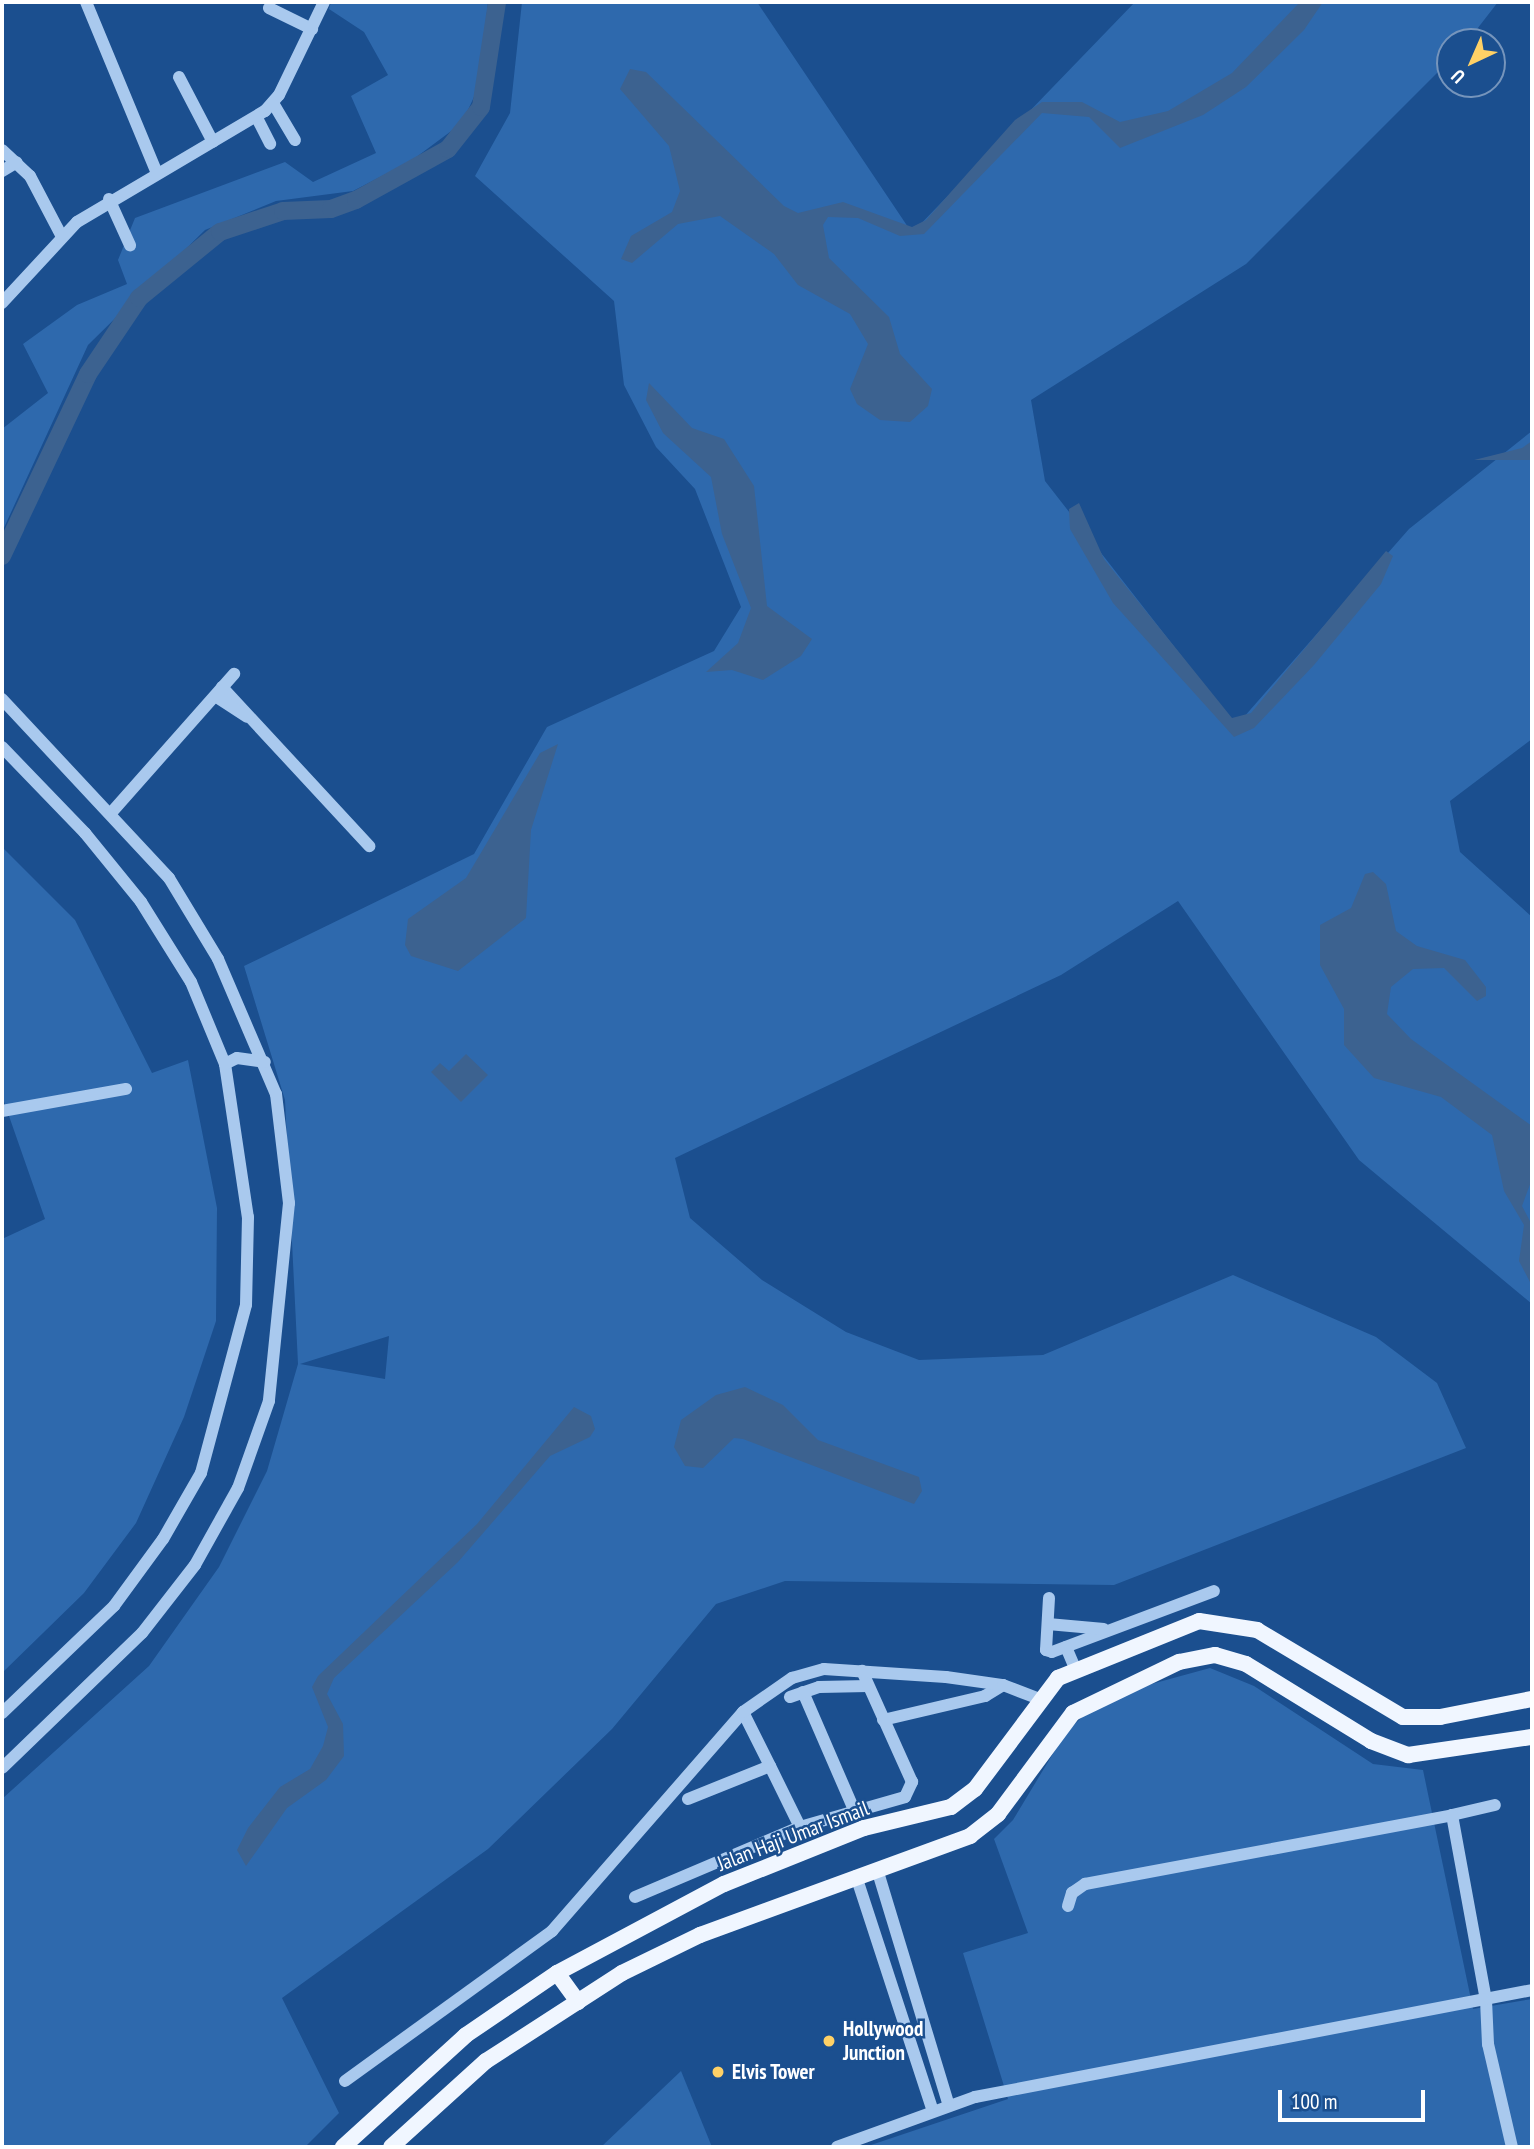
<!DOCTYPE html>
<style>
body{margin:0}
#map{position:relative;width:1534px;height:2149px;overflow:hidden;background:#1b4f8f;font-family:"PT Sans Narrow",sans-serif}
div>[style]{position:absolute}
.green>*{inset:0;background:#2e69ad}
.water>*{inset:0;background:#3c6290}
.river>*{height:18px;margin:-9px;padding:0 9px;transform-origin:9px;border-radius:9px;background:#3c6290}
.minor>*{height:12px;margin:-6px;padding:0 6px;transform-origin:6px;border-radius:6px;background:#a9c9ee}
.major>*{height:16px;margin:-8px;padding:0 8px;transform-origin:8px;border-radius:8px;background:#f0f6ff}
.dots>*{width:19px;height:19px;translate:-50% -50%;box-sizing:border-box;border:4px solid #1b4f8f;border-radius:50%}
span{translate:-50% -50%;white-space:nowrap;text-align:center;line-height:1.15;-webkit-text-stroke:5px #1b4f8f;paint-order:stroke}
.street-label{font-size:21px;color:#fff}
.poi-label{font-size:21px;color:#fff;font-weight:700}
.left{translate:0 -50%;text-align:left}
.frame{position:absolute;inset:0;border:4px solid #fff;pointer-events:none}
.north{position:absolute;left:1436px;top:28px;width:70px;height:70px;box-sizing:border-box;background:#1b4f8f;border:2px solid #7695bc;border-radius:50%;rotate:224deg;font-size:19px;font-weight:700;line-height:28px;text-align:center;color:#fff}
.north::after{content:'';display:block;margin:auto;width:24px;height:32px;background:#ffd166;clip-path:polygon(50% 0,100% 100%,50% 72%,0 100%)}
.scale{position:absolute;left:1278px;top:2090px;width:147px;height:32px;box-sizing:border-box;border:4px solid #fff;border-top:0;padding-left:9px;font-size:21px;line-height:24px;white-space:nowrap;color:#fff;-webkit-text-stroke:5px #1b4f8f;paint-order:stroke}
</style>
<div id="map">
<div class="green">
<i style="clip-path:polygon(331px 2px,488px 2px,479px 86px,462px 123px,411px 161px,353px 191px,276px 201px,205px 230px,88px 345px,2px 532px,2px 429px,48px 393px,23px 344px,77px 305px,127px 284px,118px 260px,135px 218px,285px 162px,313px 182px,376px 153px,351px 96px,388px 75px,364px 32px,329px 9px)"></i>
<i style="clip-path:polygon(evenodd,522px 2px,757px 2px,912px 233px,1135px 2px,1498px 2px,1467px 42px,1450px 42px,1450px 60px,1246px 264px,1031px 400px,1045px 481px,1236px 726px,1409px 529px,1532px 431px,1532px 739px,1450px 801px,1460px 852px,1532px 917px,1532px 1304px,1359px 1160px,1178px 901px,1061px 975px,675px 1158px,690px 1218px,762px 1280px,846px 1332px,919px 1360px,1043px 1355px,1233px 1275px,1376px 1337px,1437px 1383px,1466px 1448px,1114px 1585px,785px 1581px,716px 1604px,612px 1729px,488px 1849px,282px 1998px,339px 2113px,305px 2147px,2px 2147px,2px 1799px,149px 1666px,219px 1567px,267px 1471px,298px 1364px,285px 1100px,244px 966px,474px 854px,547px 727px,714px 651px,741px 607px,695px 489px,656px 447px,624px 385px,614px 301px,475px 176px,510px 113px,522px 2px,389px 1336px,385px 1379px,300px 1364px,389px 1336px)"></i>
<i style="clip-path:polygon(2px 847px,75px 920px,152px 1073px,188px 1060px,217px 1208px,216px 1321px,184px 1417px,136px 1523px,84px 1593px,2px 1673px,2px 1239px,45px 1219px,2px 1096px)"></i>
<i style="clip-path:polygon(1210px 1668px,1254px 1686px,1373px 1764px,1423px 1770px,1473px 2009px,1532px 1999px,1532px 2147px,865px 2147px,1008px 2099px,963px 1953px,1028px 1933px,994px 1839px,1013px 1820px,1066px 1732px,1104px 1697px)"></i>
<i style="clip-path:polygon(681px 2071px,712px 2147px,601px 2147px)"></i>
</div>
<div class="water">
<i style="clip-path:polygon(1300px 2px,1323px 2px,1304px 30px,1246px 87px,1203px 115px,1120px 148px,1089px 117px,1042px 113px,924px 234px,900px 236px,858px 218px,828px 217px,823px 225px,829px 258px,889px 317px,900px 354px,932px 389px,928px 406px,910px 422px,880px 420px,857px 404px,850px 389px,868px 344px,850px 314px,798px 285px,774px 254px,720px 216px,678px 224px,632px 263px,621px 259px,631px 236px,672px 212px,680px 191px,669px 146px,620px 89px,630px 69px,646px 72px,784px 206px,798px 213px,843px 202px,912px 227px,926px 220px,1015px 120px,1042px 102px,1082px 102px,1120px 122px,1168px 111px,1232px 73px)"></i>
<i style="clip-path:polygon(649px 383px,692px 428px,724px 439px,754px 486px,767px 606px,812px 639px,801px 656px,763px 680px,732px 670px,706px 672px,738px 643px,751px 608px,722px 534px,711px 477px,663px 433px,646px 400px)"></i>
<i style="clip-path:polygon(1532px 441px,1532px 460px,1474px 460px,1522px 448px)"></i>
<i style="clip-path:polygon(1079px 503px,1104px 559px,1232px 718px,1251px 713px,1386px 551px,1393px 556px,1381px 584px,1314px 665px,1254px 728px,1234px 737px,1113px 603px,1070px 529px,1069px 509px)"></i>
<i style="clip-path:polygon(558px 744px,531px 830px,526px 918px,458px 971px,411px 956px,405px 945px,408px 919px,466px 878px,540px 753px)"></i>
<i style="clip-path:polygon(1373px 872px,1386px 884px,1396px 931px,1417px 946px,1465px 960px,1486px 987px,1486px 996px,1477px 1001px,1444px 968px,1413px 969px,1391px 987px,1387px 1014px,1411px 1039px,1532px 1126px,1532px 1179px,1522px 1206px,1532px 1225px,1532px 1286px,1519px 1261px,1524px 1225px,1504px 1191px,1492px 1135px,1441px 1097px,1374px 1078px,1344px 1045px,1344px 1009px,1320px 965px,1320px 925px,1351px 908px,1365px 874px)"></i>
<i style="clip-path:polygon(466px 1054px,488px 1075px,461px 1102px,431px 1072px,440px 1063px,449px 1071px)"></i>
<i style="clip-path:polygon(745px 1387px,783px 1405px,818px 1440px,919px 1477px,922px 1491px,914px 1504px,743px 1439px,734px 1438px,703px 1468px,685px 1466px,674px 1447px,681px 1420px,716px 1395px)"></i>
<i style="clip-path:polygon(574px 1407px,591px 1416px,595px 1429px,590px 1437px,550px 1456px,458px 1562px,334px 1678px,327px 1694px,343px 1724px,344px 1756px,326px 1780px,287px 1808px,246px 1866px,237px 1850px,248px 1828px,280px 1787px,310px 1769px,323px 1746px,328px 1727px,312px 1687px,318px 1676px,477px 1524px)"></i>
</div>
<div class="river">
<i style="left:2px;top:556px;width:201px;rotate:-64.7deg"></i>
<i style="left:88px;top:374px;width:92px;rotate:-56.1deg"></i>
<i style="left:139px;top:298px;width:104px;rotate:-39.2deg"></i>
<i style="left:220px;top:232px;width:66px;rotate:-18.4deg"></i>
<i style="left:283px;top:211px;width:48px;rotate:-2.4deg"></i>
<i style="left:331px;top:209px;width:27px;rotate:-20deg"></i>
<i style="left:356px;top:200px;width:105px;rotate:-29deg"></i>
<i style="left:448px;top:149px;width:53px;rotate:-51.8deg"></i>
<i style="left:481px;top:107px;width:106px;rotate:-81.3deg"></i>
</div>
<div class="minor">
<i style="left:86px;top:2px;width:185px;rotate:67.5deg"></i>
<i style="left:269px;top:8px;width:48px;rotate:26deg"></i>
<i style="left:179px;top:77px;width:73px;rotate:62.4deg"></i>
<i style="left:273px;top:103px;width:43px;rotate:59.3deg"></i>
<i style="left:257px;top:118px;width:29px;rotate:63deg"></i>
<i style="left:2px;top:150px;width:38px;rotate:43deg"></i>
<i style="left:30px;top:176px;width:67px;rotate:62.3deg"></i>
<i style="left:2px;top:171px;width:17px;rotate:-31deg"></i>
<i style="left:109px;top:199px;width:51px;rotate:65.5deg"></i>
<i style="left:2px;top:303px;width:110px;rotate:-47.2deg"></i>
<i style="left:77px;top:222px;width:218px;rotate:-30.6deg"></i>
<i style="left:265px;top:111px;width:21px;rotate:-49deg"></i>
<i style="left:279px;top:95px;width:103px;rotate:-64.2deg"></i>
<i style="left:222px;top:687px;width:217px;rotate:47.2deg"></i>
<i style="left:215px;top:696px;width:38px;rotate:33deg"></i>
<i style="left:2px;top:699px;width:245px;rotate:47deg"></i>
<i style="left:169px;top:878px;width:95px;rotate:58.8deg"></i>
<i style="left:218px;top:959px;width:147px;rotate:66.8deg"></i>
<i style="left:276px;top:1094px;width:110px;rotate:83.2deg"></i>
<i style="left:289px;top:1203px;width:199px;rotate:95.8deg"></i>
<i style="left:269px;top:1401px;width:92px;rotate:109.6deg"></i>
<i style="left:238px;top:1488px;width:88px;rotate:119.2deg"></i>
<i style="left:195px;top:1565px;width:86px;rotate:127.9deg"></i>
<i style="left:142px;top:1633px;width:194px;rotate:136deg"></i>
<i style="left:2px;top:747px;width:120px;rotate:46deg"></i>
<i style="left:85px;top:833px;width:89px;rotate:50.9deg"></i>
<i style="left:141px;top:902px;width:94px;rotate:58deg"></i>
<i style="left:191px;top:982px;width:89px;rotate:67.5deg"></i>
<i style="left:225px;top:1064px;width:155px;rotate:81.5deg"></i>
<i style="left:248px;top:1217px;width:88px;rotate:91.3deg"></i>
<i style="left:246px;top:1305px;width:174px;rotate:105deg"></i>
<i style="left:201px;top:1473px;width:76px;rotate:119.9deg"></i>
<i style="left:163px;top:1539px;width:83px;rotate:126.2deg"></i>
<i style="left:114px;top:1606px;width:155px;rotate:136.3deg"></i>
<i style="left:111px;top:813px;width:186px;rotate:-48.5deg"></i>
<i style="left:225px;top:1064px;width:13px;rotate:-27deg"></i>
<i style="left:237px;top:1058px;width:28px;rotate:8deg"></i>
<i style="left:2px;top:1111px;width:126px;rotate:-10.1deg"></i>
<i style="left:1049px;top:1598px;width:52px;rotate:93.3deg"></i>
<i style="left:1046px;top:1650px;width:6px;rotate:18deg"></i>
<i style="left:1052px;top:1652px;width:173px;rotate:-20.6deg"></i>
<i style="left:1048px;top:1624px;width:56px;rotate:5.1deg"></i>
<i style="left:1066px;top:1647px;width:23px;rotate:67deg"></i>
<i style="left:803px;top:1692px;width:131px;rotate:66.6deg"></i>
<i style="left:790px;top:1697px;width:31px;rotate:-19deg"></i>
<i style="left:819px;top:1687px;width:49px;rotate:-1.2deg"></i>
<i style="left:743px;top:1712px;width:60px;rotate:63.4deg"></i>
<i style="left:883px;top:1720px;width:105px;rotate:-13.2deg"></i>
<i style="left:985px;top:1696px;width:21px;rotate:-31deg"></i>
<i style="left:688px;top:1799px;width:88px;rotate:-21.9deg"></i>
<i style="left:770px;top:1766px;width:68px;rotate:63.8deg"></i>
<i style="left:1452px;top:1815px;width:44px;rotate:-13.1deg"></i>
<i style="left:877px;top:1869px;width:245px;rotate:73.1deg"></i>
<i style="left:856px;top:1876px;width:244px;rotate:71.9deg"></i>
<i style="left:635px;top:1897px;width:179px;rotate:-23deg"></i>
<i style="left:800px;top:1827px;width:109px;rotate:-15.9deg"></i>
<i style="left:905px;top:1797px;width:17px;rotate:-65deg"></i>
<i style="left:912px;top:1782px;width:122px;rotate:-114.2deg"></i>
<i style="left:1068px;top:1906px;width:14px;rotate:-73deg"></i>
<i style="left:1072px;top:1893px;width:16px;rotate:-35deg"></i>
<i style="left:1085px;top:1884px;width:373px;rotate:-10.6deg"></i>
<i style="left:1452px;top:1815px;width:188px;rotate:79.6deg"></i>
<i style="left:1486px;top:2000px;width:44px;rotate:87.4deg"></i>
<i style="left:1488px;top:2044px;width:106px;rotate:76.9deg"></i>
<i style="left:345px;top:2081px;width:256px;rotate:-35.9deg"></i>
<i style="left:552px;top:1931px;width:291px;rotate:-48.9deg"></i>
<i style="left:743px;top:1712px;width:60px;rotate:-34.8deg"></i>
<i style="left:792px;top:1678px;width:33px;rotate:-16deg"></i>
<i style="left:824px;top:1669px;width:122px;rotate:3.8deg"></i>
<i style="left:946px;top:1677px;width:58px;rotate:8deg"></i>
<i style="left:1003px;top:1685px;width:36px;rotate:21deg"></i>
<i style="left:837px;top:2147px;width:147px;rotate:-19.9deg"></i>
<i style="left:975px;top:2097px;width:567px;rotate:-10.87deg"></i>
</div>
<div class="major">
<i style="left:557px;top:1973px;width:36px;rotate:54deg"></i>
<i style="left:343px;top:2147px;width:166px;rotate:-42.3deg"></i>
<i style="left:466px;top:2035px;width:110px;rotate:-34.3deg"></i>
<i style="left:557px;top:1973px;width:189px;rotate:-28.1deg"></i>
<i style="left:724px;top:1884px;width:151px;rotate:-21.8deg"></i>
<i style="left:864px;top:1828px;width:89px;rotate:-13.6deg"></i>
<i style="left:951px;top:1807px;width:30px;rotate:-37deg"></i>
<i style="left:975px;top:1789px;width:139px;rotate:-53.2deg"></i>
<i style="left:1058px;top:1678px;width:152px;rotate:-22deg"></i>
<i style="left:1199px;top:1621px;width:59px;rotate:8.8deg"></i>
<i style="left:1257px;top:1630px;width:170px;rotate:30.8deg"></i>
<i style="left:1403px;top:1717px;width:37px"></i>
<i style="left:1440px;top:1717px;width:94px;rotate:-11.1deg"></i>
<i style="left:391px;top:2147px;width:128px;rotate:-42.2deg"></i>
<i style="left:486px;top:2061px;width:162px;rotate:-32.9deg"></i>
<i style="left:622px;top:1973px;width:87px;rotate:-26deg"></i>
<i style="left:700px;top:1935px;width:288px;rotate:-20.1deg"></i>
<i style="left:970px;top:1836px;width:36px;rotate:-38deg"></i>
<i style="left:998px;top:1814px;width:126px;rotate:-53.4deg"></i>
<i style="left:1073px;top:1713px;width:118px;rotate:-25.7deg"></i>
<i style="left:1179px;top:1662px;width:37px;rotate:-11deg"></i>
<i style="left:1215px;top:1655px;width:32px;rotate:16deg"></i>
<i style="left:1246px;top:1664px;width:147px;rotate:31.6deg"></i>
<i style="left:1371px;top:1741px;width:40px;rotate:21deg"></i>
<i style="left:1408px;top:1755px;width:125px;rotate:-8.3deg"></i>
</div>
<div class="dots">
<i style="left:829px;top:2041px;background:#ffd166"></i>
<i style="left:718px;top:2072px;background:#ffd166"></i>
</div>
<div class="street-label">
<span style="left:793px;top:1836px;rotate:-21deg">Jalan Haji Umar Ismail</span>
</div>
<div class="poi-label">
<span class="left" style="left:843px;top:2041px">Hollywood<br>Junction</span>
<span class="left" style="left:732px;top:2072px">Elvis Tower</span>
</div>
<div class="frame"></div>
<div class="north">U</div>
<div class="scale">100 m</div>
</div>
